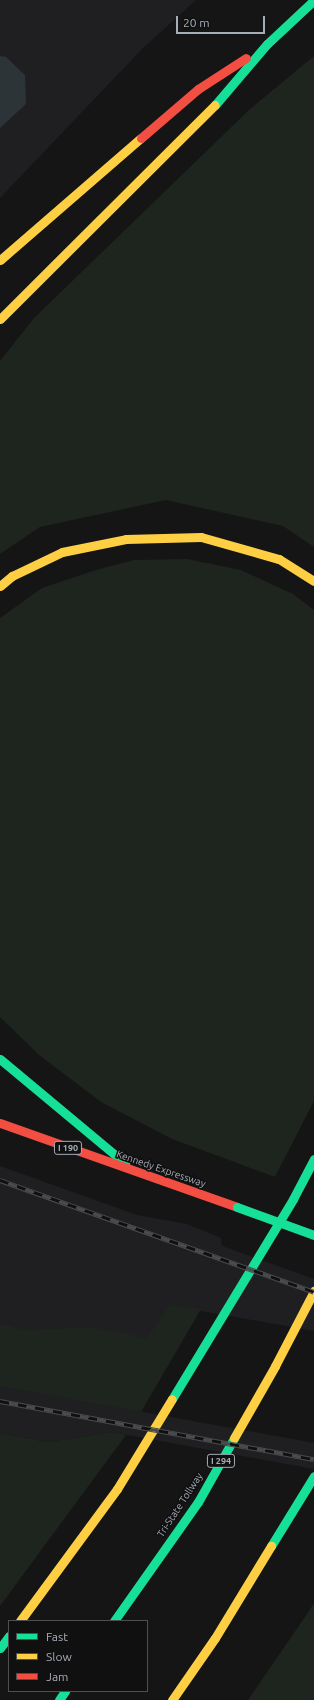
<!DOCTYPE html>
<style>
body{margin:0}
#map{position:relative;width:314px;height:1700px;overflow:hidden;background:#151516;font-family:Ubuntu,sans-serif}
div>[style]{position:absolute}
.built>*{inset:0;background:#1f1f21}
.green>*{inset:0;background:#1e241e}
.water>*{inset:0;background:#2c3438}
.fast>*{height:9px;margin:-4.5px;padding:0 4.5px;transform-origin:4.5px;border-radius:4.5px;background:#16e098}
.slow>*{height:9px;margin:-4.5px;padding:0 4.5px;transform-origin:4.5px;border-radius:4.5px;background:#ffcf43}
.jam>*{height:9px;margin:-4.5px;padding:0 4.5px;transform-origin:4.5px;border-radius:4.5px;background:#f24e42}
.rail>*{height:4.5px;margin-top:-2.25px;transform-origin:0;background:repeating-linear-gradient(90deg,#101011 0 9px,#4a4b4d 0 18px);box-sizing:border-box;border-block:1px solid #4a4b4d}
.fast-bridge>*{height:9px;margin:-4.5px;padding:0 4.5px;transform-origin:4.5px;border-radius:4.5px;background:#16e098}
span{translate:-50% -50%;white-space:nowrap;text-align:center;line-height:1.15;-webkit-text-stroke:3px #101011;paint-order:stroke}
.shield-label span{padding:1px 3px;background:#101011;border:1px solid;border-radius:3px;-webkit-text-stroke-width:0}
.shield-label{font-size:9px;color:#a7adb6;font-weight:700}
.street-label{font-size:10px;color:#a7adb6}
.legend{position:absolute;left:8px;top:1620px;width:140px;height:72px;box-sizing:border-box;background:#101011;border:1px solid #4c4f53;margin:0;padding:5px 7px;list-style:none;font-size:12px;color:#a7adb6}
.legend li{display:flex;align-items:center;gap:8px;height:20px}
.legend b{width:20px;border:1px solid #4c4f53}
.scale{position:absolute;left:176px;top:16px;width:89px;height:18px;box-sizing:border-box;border:2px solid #a7adb6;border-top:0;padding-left:5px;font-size:12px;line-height:14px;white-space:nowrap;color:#a7adb6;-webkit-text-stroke:3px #101011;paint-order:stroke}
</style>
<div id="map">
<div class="built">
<i style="clip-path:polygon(0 0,196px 0,142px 49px,0 198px)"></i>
<i style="clip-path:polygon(0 1166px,137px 1215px,187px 1224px,221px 1238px,222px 1246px,314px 1279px,314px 1331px,185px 1308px,127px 1409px,314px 1443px,314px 1469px,111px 1432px,48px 1442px,0 1433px)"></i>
</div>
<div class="green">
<i style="clip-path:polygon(314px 56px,314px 547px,283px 526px,166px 500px,40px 527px,0 554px,0 361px,34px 318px,250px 109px)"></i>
<i style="clip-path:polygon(187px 559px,241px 570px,293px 594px,314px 610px,314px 1101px,275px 1177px,172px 1139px,101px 1102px,39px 1055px,0 1017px,0 618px,42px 588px,96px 570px,134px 560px)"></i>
<i style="clip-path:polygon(170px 1305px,201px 1309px,141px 1412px,0 1386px,0 1324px,26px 1330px,92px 1327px,147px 1338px)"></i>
<i style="clip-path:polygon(111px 1432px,126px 1435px,0 1606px,0 1433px,48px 1442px)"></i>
<i style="clip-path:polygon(314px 1603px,314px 1700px,248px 1700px,307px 1614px)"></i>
</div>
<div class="water">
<i style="clip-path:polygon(0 56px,6px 57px,25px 75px,26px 104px,0 128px)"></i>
</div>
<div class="fast">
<i style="left:215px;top:105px;width:80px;rotate:-49.6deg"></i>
<i style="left:267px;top:44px;width:64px;rotate:-43.1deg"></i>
<i style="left:0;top:1059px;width:163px;rotate:39.8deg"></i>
<i style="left:172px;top:1399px;width:234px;rotate:-58.8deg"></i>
<i style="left:293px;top:1199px;width:45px;rotate:-62.3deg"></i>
<i style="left:271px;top:1546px;width:82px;rotate:-58.4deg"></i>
<i style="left:114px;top:1621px;width:146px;rotate:-54.8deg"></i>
<i style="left:198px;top:1502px;width:73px;rotate:-60.6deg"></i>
<i style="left:0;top:1648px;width:15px;rotate:-53deg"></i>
<i style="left:59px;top:1700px;width:11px;rotate:-56deg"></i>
</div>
<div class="slow">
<i style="left:0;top:260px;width:186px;rotate:-40.9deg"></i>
<i style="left:0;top:319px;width:303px;rotate:-44.9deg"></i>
<i style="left:0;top:586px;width:16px;rotate:-40deg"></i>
<i style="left:12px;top:576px;width:55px;rotate:-25.6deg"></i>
<i style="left:62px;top:552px;width:65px;rotate:-11.5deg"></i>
<i style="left:126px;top:539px;width:75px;rotate:-1.5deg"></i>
<i style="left:201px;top:537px;width:81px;rotate:15.8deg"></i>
<i style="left:279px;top:559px;width:41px;rotate:32.2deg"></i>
<i style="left:234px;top:1438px;width:83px;rotate:-60.3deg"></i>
<i style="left:275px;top:1366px;width:85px;rotate:-62.5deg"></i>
<i style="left:20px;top:1621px;width:164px;rotate:-53.7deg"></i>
<i style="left:117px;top:1489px;width:105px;rotate:-58.6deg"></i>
<i style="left:172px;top:1700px;width:75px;rotate:-55.3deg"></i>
<i style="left:215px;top:1638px;width:108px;rotate:-58.7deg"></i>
</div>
<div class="jam">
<i style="left:141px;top:138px;width:75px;rotate:-40.7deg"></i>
<i style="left:198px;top:89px;width:57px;rotate:-32.9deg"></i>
<i style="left:0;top:1123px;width:251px;rotate:19.5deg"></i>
</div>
<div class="rail">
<i style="left:0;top:1180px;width:333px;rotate:19.6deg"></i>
<i style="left:0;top:1401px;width:319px;rotate:10.5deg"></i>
</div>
<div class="fast-bridge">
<i style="left:237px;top:1207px;width:82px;rotate:20deg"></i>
</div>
<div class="shield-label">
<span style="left:68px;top:1148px">I 190</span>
<span style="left:221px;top:1461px">I 294</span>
</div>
<div class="street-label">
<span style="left:161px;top:1169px;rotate:19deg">Kennedy Expressway</span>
<span style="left:180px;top:1505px;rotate:-57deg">Tri-State Tollway</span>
</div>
<ul class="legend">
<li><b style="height:5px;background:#16e098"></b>Fast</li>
<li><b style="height:5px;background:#ffcf43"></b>Slow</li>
<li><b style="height:5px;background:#f24e42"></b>Jam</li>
</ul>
<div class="scale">20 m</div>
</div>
